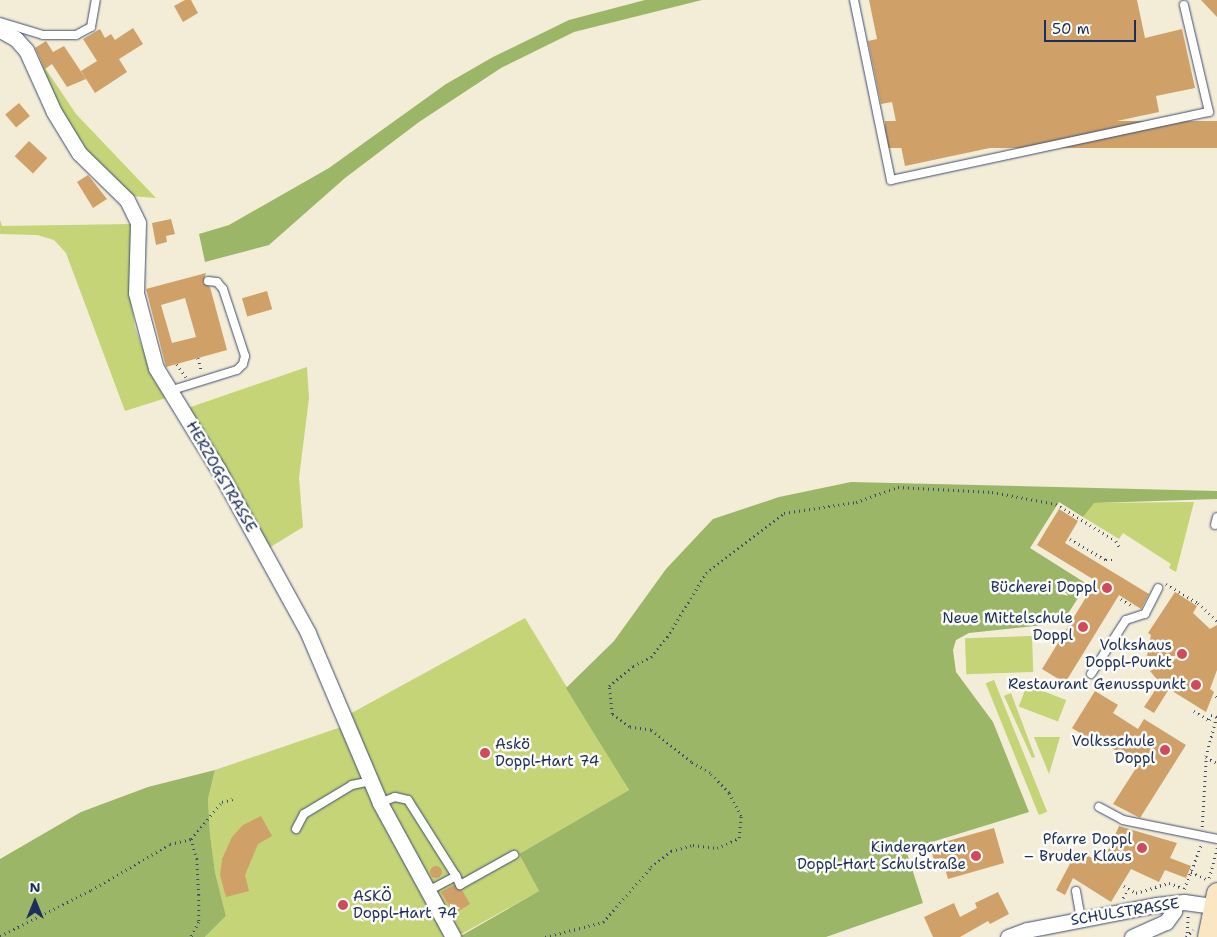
<!DOCTYPE html>
<meta charset="utf-8">
<style>
body{margin:0}
#map{position:relative;width:1217px;height:937px;overflow:hidden;background:#f3ecd7;font-family:"Shantell Sans",sans-serif}
div>[style]{position:absolute}
.green>*{inset:0;background:#c4d476;transform-origin:0 0}
.forest>*{inset:0;background:#9bb667}
.building>*{inset:0;background:#cfa168;transform-origin:0 0}
.round{border-radius:50%}
.path>*{height:2.5px;margin-top:-1.25px;transform-origin:0;background:repeating-linear-gradient(90deg,#3b4b70 0 1px,transparent 0 5px)}
.roads{filter:drop-shadow(0 0 1px #3b4b70) drop-shadow(0 0 1px #3b4b70)}
.lane>*{height:8px;margin:-4px;padding:0 4px;transform-origin:4px;border-radius:4px;background:#fff}
.street>*{height:15px;margin:-7.5px;padding:0 7.5px;transform-origin:7.5px;border-radius:7.5px;background:#fff}
.secondary>*{height:21px;margin:-10.5px;padding:0 10.5px;transform-origin:10.5px;border-radius:10.5px;background:#fbe6c3}
.dots>*{width:14px;height:14px;translate:-50% -50%;box-sizing:border-box;border:2px solid #fdfcf7;border-radius:50%}
span{translate:-50% -50%;white-space:nowrap;text-align:center;line-height:1.15;-webkit-text-stroke:5px #fdfcf7;paint-order:stroke}
.street-label{font-size:15px;color:#1b2f5e}
.poi-label{font-size:15px;color:#1b2f5e}
.right{translate:-100% -50%;text-align:right}
.left{translate:0 -50%;text-align:left}
.north{position:absolute;left:10px;top:877px;width:50px;height:50px;-webkit-text-stroke:4px #fdfcf7;paint-order:stroke;rotate:0deg;font-size:14px;font-weight:700;line-height:20px;text-align:center;color:#1b2f5e}
.north::after{content:'';display:block;margin:auto;width:18px;height:22px;background:#1b2f5e;clip-path:polygon(50% 0,100% 100%,50% 72%,0 100%)}
.scale{position:absolute;left:1044px;top:20px;width:92px;height:22px;box-sizing:border-box;border:2px solid #1b2f5e;border-top:0;padding-left:6px;font-size:15px;line-height:18px;white-space:nowrap;color:#1b2f5e;-webkit-text-stroke:4px #fdfcf7;paint-order:stroke}
</style>
<div id="map">
<div class="green">
<i style="clip-path:polygon(33px 50px,76px 114px,156px 198px,131px 196px,76px 141px)"></i>
<i style="clip-path:polygon(0 220px,2px 226px,131px 224px,130px 297px,135px 327px,153px 378px,166px 398px,125px 411px,66px 253px,54px 240px,37px 235px,0 234px)"></i>
<i style="clip-path:polygon(307px 367px,309px 398px,299px 478px,303px 527px,269px 548px,185px 409px)"></i>
<i style="clip-path:polygon(1194px 502px,1176px 572px,1169px 568px,1171px 564px,1123px 533px,1119px 539px,1083px 517px,1093px 503px)"></i>
<i style="clip-path:polygon(525px 618px,629px 790px,519px 854px,539px 891px,458px 936px,384px 801px,348px 715px)"></i>
<i style="left:1032px;top:636px;width:36px;height:67px;rotate:88deg"></i>
<i style="left:994px;top:680px;width:142px;height:9px;rotate:68deg"></i>
<i style="left:1027px;top:685px;width:42px;height:23px;rotate:21deg"></i>
<i style="clip-path:polygon(1011px 693px,1035px 757px,1032px 758px,1004px 696px)"></i>
<i style="clip-path:polygon(344px 726px,448px 937px,205px 937px,226px 916px,215px 872px,210px 834px,208px 799px,215px 770px)"></i>
<i style="clip-path:polygon(1034px 737px,1060px 737px,1049px 774px)"></i>
</div>
<div class="forest">
<i style="clip-path:polygon(645px 0,702px 0,574px 32px,501px 68px,419px 122px,345px 178px,269px 245px,205px 262px,199px 234px,229px 225px,329px 168px,446px 84px,493px 57px,569px 20px)"></i>
<i style="clip-path:polygon(851px 482px,1217px 491px,1217px 499px,1094px 503px,1083px 517px,1059px 502px,1030px 548px,1087px 584px,1062px 623px,969px 633px,956px 640px,953px 650px,956px 672px,993px 722px,1029px 812px,906px 850px,923px 903px,826px 937px,459px 937px,539px 891px,519px 854px,629px 790px,566px 688px,614px 641px,666px 569px,713px 519px,779px 497px)"></i>
<i style="clip-path:polygon(215px 770px,208px 799px,210px 834px,215px 872px,226px 916px,205px 937px,0 937px,0 859px,81px 812px,148px 787px)"></i>
</div>
<div class="building">
<i style="clip-path:polygon(185px 0,191px 0,198px 13px,183px 22px,174px 6px)"></i>
<i style="clip-path:polygon(869px 0,1137px 0,1145px 38px,1182px 29px,1195px 88px,1156px 96px,1159px 112px,905px 166px,892px 102px,881px 104px,868px 41px,877px 39px)"></i>
<i style="clip-path:polygon(1201px 0,1217px 0,1217px 17px)"></i>
<i style="clip-path:polygon(133px 28px,143px 44px,119px 59px,127px 72px,95px 93px,81px 71px,97px 61px,83px 39px,100px 29px,105px 38px,111px 34px,115px 40px)"></i>
<i style="clip-path:polygon(46px 41px,53px 52px,64px 46px,86px 79px,67px 87px,52px 64px,45px 69px,35px 48px)"></i>
<i style="left:19px;top:103px;width:17px;height:18px;rotate:50deg"></i>
<i style="left:1217px;top:121px;width:27px;height:332px;rotate:90deg"></i>
<i style="left:29px;top:141px;width:25px;height:21px;rotate:43deg"></i>
<i style="clip-path:polygon(88px 175px,107px 199px,93px 208px,77px 182px)"></i>
<i style="clip-path:polygon(171px 219px,175px 234px,166px 236px,167px 242px,156px 245px,152px 223px)"></i>
<i style="clip-path:polygon(evenodd,206px 273px,203px 283px,210px 287px,227px 350px,166px 367px,146px 289px,206px 273px,185px 298px,196px 337px,172px 343px,161px 305px,185px 298px)"></i>
<i style="left:267px;top:291px;width:19px;height:26px;rotate:74deg"></i>
<i style="clip-path:polygon(1059px 509px,1078px 521px,1065px 543px,1149px 594px,1141px 609px,1119px 595px,1065px 683px,1042px 669px,1096px 581px,1037px 545px)"></i>
<i style="clip-path:polygon(1175px 592px,1197px 606px,1193px 613px,1210px 629px,1217px 625px,1217px 670px,1210px 689px,1214px 692px,1206px 712px,1169px 689px,1154px 713px,1144px 707px,1160px 683px,1150px 671px,1182px 656px,1147px 656px,1151px 635px,1148px 633px)"></i>
<i style="clip-path:polygon(1095px 691px,1118px 705px,1113px 713px,1138px 729px,1144px 719px,1186px 745px,1140px 818px,1113px 804px,1138px 765px,1096px 738px,1094px 742px,1072px 728px)"></i>
<i style="clip-path:polygon(261px 816px,272px 836px,258px 844px,245px 875px,249px 891px,226px 897px,220px 875px,222px 859px,232px 837px,243px 825px)"></i>
<i style="clip-path:polygon(1119px 826px,1177px 843px,1170px 858px,1191px 866px,1186px 878px,1165px 870px,1159px 882px,1131px 869px,1111px 902px,1073px 878px,1065px 895px,1056px 890px,1073px 858px,1080px 862px,1085px 854px,1102px 864px)"></i>
<i style="clip-path:polygon(994px 828px,1004px 863px,948px 879px,942px 858px,934px 860px,930px 846px)"></i>
<i class="round" style="left:430px;top:866px;width:12px;height:12px"></i>
<i style="clip-path:polygon(454px 885px,462px 890px,470px 904px,454px 914px,441px 892px)"></i>
<i style="clip-path:polygon(998px 892px,1009px 914px,990px 924px,988px 921px,960px 937px,933px 937px,924px 917px,954px 903px,960px 917px,977px 908px,975px 903px)"></i>
</div>
<div class="path">
<i style="left:198px;top:358px;width:15px;rotate:74deg"></i>
<i style="left:177px;top:364px;width:16px;rotate:55deg"></i>
<i style="left:1070px;top:539px;width:42px;rotate:30.3deg"></i>
<i style="left:1106px;top:560px;width:7px"></i>
<i style="left:1166px;top:584px;width:37px;rotate:31deg"></i>
<i style="left:1198px;top:603px;width:26px;rotate:43deg"></i>
<i style="left:1121px;top:599px;width:15px;rotate:32deg"></i>
<i style="left:1216px;top:696px;width:1px;rotate:45deg"></i>
<i style="left:1194px;top:711px;width:17px;rotate:31deg"></i>
<i style="left:1209px;top:720px;width:5px;rotate:-68deg"></i>
<i style="left:1211px;top:715px;width:6px;rotate:18deg"></i>
<i style="left:1217px;top:717px;width:41px;rotate:105.4deg"></i>
<i style="left:1206px;top:757px;width:13px;rotate:29deg"></i>
<i style="left:1202px;top:827px;width:70px;rotate:-86.7deg"></i>
<i style="left:191px;top:839px;width:21px;rotate:73deg"></i>
<i style="left:197px;top:859px;width:36px;rotate:87deg"></i>
<i style="left:199px;top:895px;width:27px;rotate:90deg"></i>
<i style="left:199px;top:922px;width:17px;rotate:118deg"></i>
<i style="left:1191px;top:872px;width:19px;rotate:25deg"></i>
<i style="left:1209px;top:878px;width:31px;rotate:-75deg"></i>
<i style="left:1124px;top:886px;width:14px;rotate:30deg"></i>
<i style="left:1136px;top:893px;width:34px;rotate:-17deg"></i>
<i style="left:1169px;top:883px;width:15px;rotate:20deg"></i>
<i style="left:1184px;top:889px;width:47px;rotate:-68.9deg"></i>
<i style="left:1123px;top:898px;width:10px;rotate:-61deg"></i>
<i style="left:1187px;top:933px;width:17px;rotate:-87deg"></i>
<i style="left:0;top:936px;width:102px;rotate:-26.8deg"></i>
<i style="left:91px;top:890px;width:91px;rotate:-30.2deg"></i>
<i style="left:170px;top:844px;width:22px;rotate:-13deg"></i>
<i style="left:191px;top:839px;width:48px;rotate:-50deg"></i>
<i style="left:222px;top:802px;width:11px;rotate:-15deg"></i>
<i style="left:545px;top:937px;width:60px;rotate:-14.5deg"></i>
<i style="left:603px;top:922px;width:73px;rotate:-48.9deg"></i>
<i style="left:651px;top:867px;width:26px;rotate:-39deg"></i>
<i style="left:671px;top:851px;width:23px;rotate:-15deg"></i>
<i style="left:693px;top:845px;width:24px;rotate:7deg"></i>
<i style="left:717px;top:848px;width:24px;rotate:-24deg"></i>
<i style="left:739px;top:838px;width:22px;rotate:-85deg"></i>
<i style="left:741px;top:816px;width:26px;rotate:-118deg"></i>
<i style="left:729px;top:793px;width:28px;rotate:-134deg"></i>
<i style="left:710px;top:773px;width:22px;rotate:-150deg"></i>
<i style="left:691px;top:762px;width:51px;rotate:-141.3deg"></i>
<i style="left:651px;top:730px;width:22px;rotate:-172deg"></i>
<i style="left:629px;top:727px;width:21px;rotate:-143deg"></i>
<i style="left:612px;top:714px;width:28px;rotate:-96deg"></i>
<i style="left:609px;top:686px;width:31px;rotate:-40deg"></i>
<i style="left:633px;top:666px;width:20px;rotate:-27deg"></i>
<i style="left:651px;top:657px;width:26px;rotate:-51deg"></i>
<i style="left:667px;top:637px;width:75px;rotate:-58.6deg"></i>
<i style="left:706px;top:573px;width:98px;rotate:-37.6deg"></i>
<i style="left:784px;top:513px;width:73px;rotate:-8.7deg"></i>
<i style="left:856px;top:502px;width:45px;rotate:-19.7deg"></i>
<i style="left:898px;top:487px;width:94px;rotate:3deg"></i>
<i style="left:992px;top:492px;width:65px;rotate:10.6deg"></i>
<i style="left:1056px;top:504px;width:70px;rotate:31.7deg"></i>
<i style="left:1116px;top:541px;width:8px;rotate:60deg"></i>
<i style="left:1186px;top:937px;width:10px;rotate:-45deg"></i>
</div>
<div class="roads">
<div class="lane">
<i style="left:854px;top:0;width:184px;rotate:78.4deg"></i>
<i style="left:891px;top:180px;width:325px;rotate:-12.1deg"></i>
<i style="left:1209px;top:112px;width:110px;rotate:-103.2deg"></i>
<i style="left:0;top:22px;width:45px;rotate:16.8deg"></i>
<i style="left:43px;top:35px;width:33px"></i>
<i style="left:76px;top:35px;width:17px;rotate:-28deg"></i>
<i style="left:91px;top:27px;width:27px;rotate:-80deg"></i>
<i style="left:169px;top:391px;width:71px;rotate:-17.2deg"></i>
<i style="left:237px;top:370px;width:8px;rotate:-45deg"></i>
<i style="left:243px;top:364px;width:8px;rotate:-76deg"></i>
<i style="left:245px;top:356px;width:71px;rotate:-108.2deg"></i>
<i style="left:223px;top:289px;width:9px;rotate:-131deg"></i>
<i style="left:217px;top:282px;width:9px;rotate:-174deg"></i>
<i style="left:1215px;top:525px;width:8px;rotate:-76deg"></i>
<i style="left:1091px;top:674px;width:64px;rotate:-57.1deg"></i>
<i style="left:1126px;top:620px;width:20px;rotate:-18deg"></i>
<i style="left:1145px;top:614px;width:29px;rotate:-63deg"></i>
<i style="left:380px;top:803px;width:16px;rotate:-22deg"></i>
<i style="left:395px;top:797px;width:13px;rotate:13deg"></i>
<i style="left:408px;top:800px;width:90px;rotate:57.7deg"></i>
<i style="left:1099px;top:807px;width:27px;rotate:28deg"></i>
<i style="left:1123px;top:820px;width:96px;rotate:11.4deg"></i>
<i style="left:296px;top:829px;width:17px;rotate:-62deg"></i>
<i style="left:304px;top:814px;width:56px;rotate:-31.1deg"></i>
<i style="left:352px;top:785px;width:19px;rotate:-12deg"></i>
<i style="left:428px;top:891px;width:32px;rotate:-28deg"></i>
<i style="left:456px;top:876px;width:10px;rotate:66deg"></i>
<i style="left:460px;top:885px;width:62px;rotate:-29.1deg"></i>
<i style="left:1076px;top:891px;width:28px;rotate:80deg"></i>
</div>
<div class="street">
<i style="left:0;top:30px;width:18px;rotate:29deg"></i>
<i style="left:16px;top:39px;width:15px;rotate:48deg"></i>
<i style="left:26px;top:50px;width:68px;rotate:65.7deg"></i>
<i style="left:54px;top:112px;width:48px;rotate:58.6deg"></i>
<i style="left:79px;top:153px;width:67px;rotate:44.4deg"></i>
<i style="left:127px;top:200px;width:25px;rotate:64deg"></i>
<i style="left:138px;top:223px;width:70px;rotate:91.6deg"></i>
<i style="left:136px;top:293px;width:78px;rotate:75.1deg"></i>
<i style="left:156px;top:368px;width:119px;rotate:58.5deg"></i>
<i style="left:218px;top:469px;width:187px;rotate:61.2deg"></i>
<i style="left:308px;top:633px;width:185px;rotate:67deg"></i>
<i style="left:380px;top:803px;width:153px;rotate:61.4deg"></i>
<i style="left:1008px;top:937px;width:20px;rotate:-20deg"></i>
<i style="left:1027px;top:930px;width:131px;rotate:-11deg"></i>
<i style="left:1156px;top:905px;width:28px;rotate:-6deg"></i>
<i style="left:1184px;top:902px;width:30px;rotate:8deg"></i>
<i style="left:1132px;top:937px;width:37px;rotate:-24deg"></i>
<i style="left:1166px;top:922px;width:14px;rotate:-54deg"></i>
<i style="left:1174px;top:911px;width:8px;rotate:-83deg"></i>
</div>
<div class="secondary">
<i style="left:1208px;top:937px;width:45px;rotate:-78.4deg"></i>
</div>
</div>
<div class="dots">
<i style="left:1107px;top:588px;background:#d1495b"></i>
<i style="left:1083px;top:627px;background:#d1495b"></i>
<i style="left:1182px;top:654px;background:#d1495b"></i>
<i style="left:1196px;top:685px;background:#d1495b"></i>
<i style="left:1165px;top:750px;background:#d1495b"></i>
<i style="left:485px;top:753px;background:#d1495b"></i>
<i style="left:1142px;top:848px;background:#d1495b"></i>
<i style="left:976px;top:856px;background:#d1495b"></i>
<i style="left:343px;top:905px;background:#d1495b"></i>
</div>
<div class="street-label">
<span style="left:221px;top:477px;rotate:60deg">HERZOGSTRASSE</span>
<span style="left:1125px;top:912px;rotate:-9deg">SCHULSTRASSE</span>
</div>
<div class="poi-label">
<span class="right" style="left:1097px;top:588px">Bücherei Doppl</span>
<span class="right" style="left:1073px;top:627px">Neue Mittelschule<br>Doppl</span>
<span class="right" style="left:1172px;top:654px">Volkshaus<br>Doppl-Punkt</span>
<span class="right" style="left:1186px;top:685px">Restaurant Genusspunkt</span>
<span class="right" style="left:1155px;top:750px">Volksschule<br>Doppl</span>
<span class="left" style="left:495px;top:753px">Askö<br>Doppl-Hart 74</span>
<span class="right" style="left:1132px;top:848px">Pfarre Doppl<br>– Bruder Klaus</span>
<span class="right" style="left:966px;top:856px">Kindergarten<br>Doppl-Hart Schulstraße</span>
<span class="left" style="left:353px;top:905px">ASKÖ<br>Doppl-Hart 74</span>
</div>
<div class="north">N</div>
<div class="scale">50 m</div>
</div>
